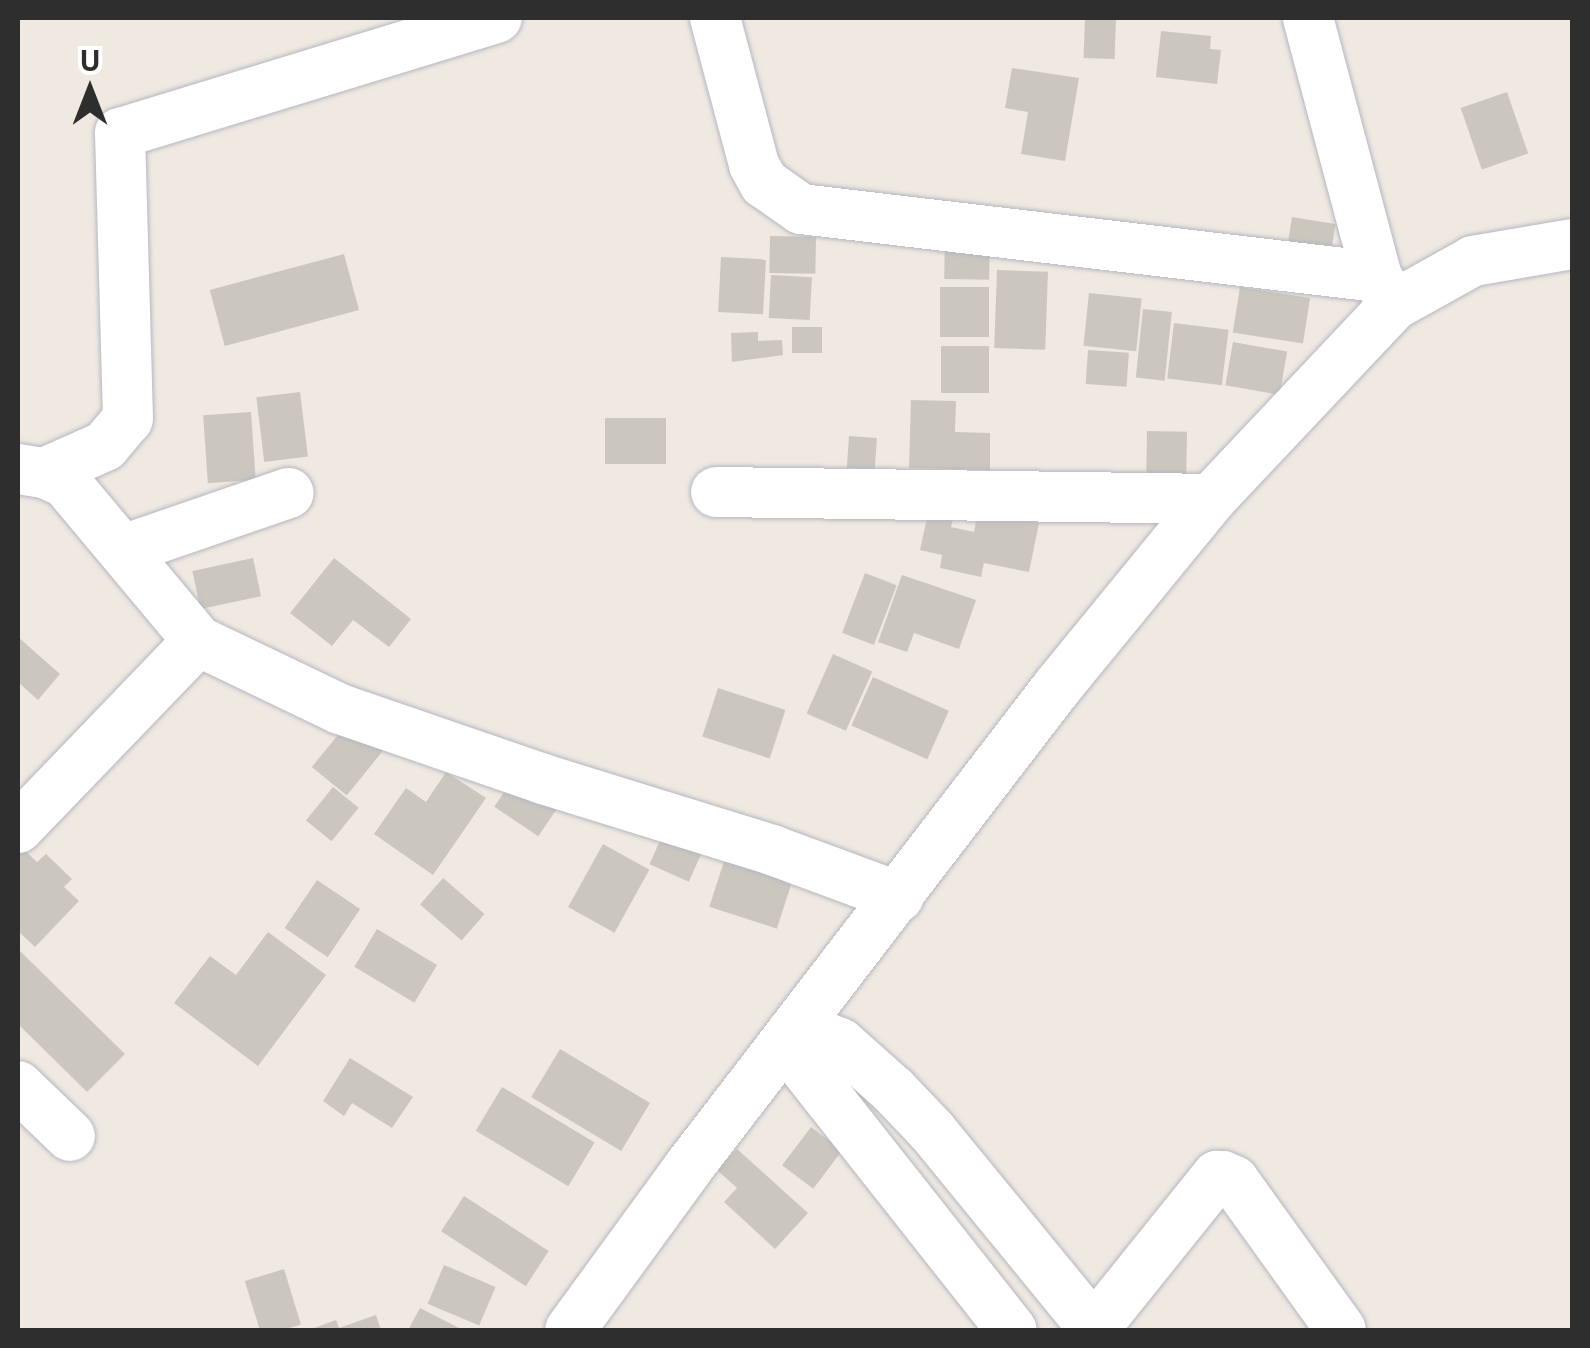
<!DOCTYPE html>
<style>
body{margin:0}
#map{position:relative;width:1590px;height:1348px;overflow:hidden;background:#efe9e1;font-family:"Open Sans",sans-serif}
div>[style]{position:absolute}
.building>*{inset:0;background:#cbc7bf;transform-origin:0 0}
.roads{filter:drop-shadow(0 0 2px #b4b7c1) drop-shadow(0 0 2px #b4b7c1)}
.minor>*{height:50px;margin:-25px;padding:0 25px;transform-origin:25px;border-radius:25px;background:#fff}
span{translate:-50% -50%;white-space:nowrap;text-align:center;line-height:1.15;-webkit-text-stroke:8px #fff;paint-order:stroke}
.frame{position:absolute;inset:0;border:20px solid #2e2e2e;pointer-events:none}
.north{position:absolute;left:40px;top:40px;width:100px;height:100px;-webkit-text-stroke:8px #fff;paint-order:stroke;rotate:0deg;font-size:28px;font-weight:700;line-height:40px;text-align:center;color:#2e2e2e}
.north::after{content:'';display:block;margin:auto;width:35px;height:45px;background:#2e2e2e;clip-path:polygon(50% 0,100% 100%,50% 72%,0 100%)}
</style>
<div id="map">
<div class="building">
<i style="left:1085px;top:18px;width:31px;height:40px;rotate:2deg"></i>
<i style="clip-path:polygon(1161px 31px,1211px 36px,1210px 49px,1221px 50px,1217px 84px,1156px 77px)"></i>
<i style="clip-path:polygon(1012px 68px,1079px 78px,1065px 161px,1021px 154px,1028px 112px,1005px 108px)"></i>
<i style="left:1507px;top:92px;width:65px;height:49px;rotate:71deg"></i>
<i style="left:1292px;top:217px;width:44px;height:37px;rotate:9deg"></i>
<i style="left:945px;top:232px;width:45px;height:47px;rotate:1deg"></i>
<i style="left:770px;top:236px;width:46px;height:37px;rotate:1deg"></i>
<i style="left:344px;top:254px;width:58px;height:139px;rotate:75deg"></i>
<i style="left:721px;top:257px;width:45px;height:55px;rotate:3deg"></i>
<i style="left:997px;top:270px;width:51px;height:78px;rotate:2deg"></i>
<i style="left:771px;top:275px;width:41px;height:43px;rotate:3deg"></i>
<i style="left:940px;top:287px;width:49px;height:50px"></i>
<i style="left:1240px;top:287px;width:71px;height:46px;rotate:9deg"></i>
<i style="left:1089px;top:293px;width:53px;height:53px;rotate:6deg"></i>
<i style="left:1143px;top:309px;width:29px;height:69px;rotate:6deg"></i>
<i style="left:1174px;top:323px;width:55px;height:56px;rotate:7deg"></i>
<i style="left:792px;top:327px;width:30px;height:26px"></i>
<i style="clip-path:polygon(758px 332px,758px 341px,782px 340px,783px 355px,732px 362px,731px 333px)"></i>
<i style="left:1233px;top:342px;width:55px;height:44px;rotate:10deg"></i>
<i style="left:941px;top:346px;width:48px;height:47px"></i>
<i style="left:1088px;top:350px;width:41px;height:34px;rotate:4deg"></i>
<i style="left:300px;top:392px;width:65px;height:44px;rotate:83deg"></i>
<i style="clip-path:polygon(911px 400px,956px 401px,955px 432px,990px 433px,990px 470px,909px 468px)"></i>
<i style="left:251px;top:412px;width:68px;height:48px;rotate:86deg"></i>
<i style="left:605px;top:418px;width:61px;height:46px"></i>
<i style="left:1147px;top:431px;width:40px;height:50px;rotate:1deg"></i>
<i style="left:849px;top:436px;width:28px;height:32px;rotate:4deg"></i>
<i style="clip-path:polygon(930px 504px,955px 509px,951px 527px,974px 532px,978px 511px,1039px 523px,1029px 572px,984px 563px,981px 577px,940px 568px,942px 555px,920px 550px)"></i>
<i style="left:253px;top:558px;width:39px;height:62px;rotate:78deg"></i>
<i style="clip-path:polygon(334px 558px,411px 619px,389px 647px,353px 620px,332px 646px,290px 613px)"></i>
<i style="left:865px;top:573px;width:34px;height:64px;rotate:21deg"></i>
<i style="clip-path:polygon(902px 575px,976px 600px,959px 649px,914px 633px,907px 652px,878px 642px)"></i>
<i style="clip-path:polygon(18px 637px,60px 674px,38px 700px,18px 682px)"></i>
<i style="left:833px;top:654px;width:43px;height:65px;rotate:24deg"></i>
<i style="left:873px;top:677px;width:83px;height:53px;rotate:24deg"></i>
<i style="left:718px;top:688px;width:71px;height:51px;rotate:18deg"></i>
<i style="left:354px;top:715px;width:45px;height:67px;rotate:39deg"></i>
<i style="clip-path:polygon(446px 772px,486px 798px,433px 875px,374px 834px,406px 788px,426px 802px)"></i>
<i style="left:515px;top:776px;width:53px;height:37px;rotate:34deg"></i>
<i style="left:333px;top:787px;width:33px;height:43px;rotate:39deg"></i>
<i style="left:667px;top:825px;width:43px;height:43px;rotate:24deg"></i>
<i style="left:730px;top:843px;width:71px;height:67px;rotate:18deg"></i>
<i style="clip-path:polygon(18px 844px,37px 862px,46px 854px,72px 879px,64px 887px,79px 901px,35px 947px,18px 931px)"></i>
<i style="left:603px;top:844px;width:53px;height:72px;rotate:29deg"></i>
<i style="left:443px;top:878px;width:55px;height:35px;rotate:41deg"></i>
<i style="left:317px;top:880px;width:52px;height:58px;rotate:34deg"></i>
<i style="left:377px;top:929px;width:70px;height:44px;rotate:31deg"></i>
<i style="clip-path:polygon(268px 932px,326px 975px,258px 1066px,174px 1003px,210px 956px,236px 975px)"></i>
<i style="clip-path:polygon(20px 951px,125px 1054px,87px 1092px,18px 1024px)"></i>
<i style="left:560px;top:1049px;width:105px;height:56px;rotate:31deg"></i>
<i style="clip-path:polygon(350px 1058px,413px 1097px,392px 1128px,352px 1103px,344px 1116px,323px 1101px)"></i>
<i style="left:502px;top:1087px;width:108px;height:51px;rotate:31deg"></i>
<i style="left:811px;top:1127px;width:39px;height:48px;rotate:37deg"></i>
<i style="clip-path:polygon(737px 1149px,808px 1213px,775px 1249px,724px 1202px,737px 1188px,717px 1170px)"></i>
<i style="left:464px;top:1196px;width:101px;height:42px;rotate:33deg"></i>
<i style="left:444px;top:1265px;width:56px;height:42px;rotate:23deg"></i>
<i style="left:284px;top:1269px;width:58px;height:41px;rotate:73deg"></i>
<i style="clip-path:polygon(420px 1308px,463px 1330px,408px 1330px)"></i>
<i style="clip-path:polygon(376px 1315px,381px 1330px,309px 1330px,336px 1320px,339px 1328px)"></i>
</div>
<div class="roads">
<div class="minor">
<i style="left:715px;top:18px;width:152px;rotate:75.1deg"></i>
<i style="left:754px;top:165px;width:21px;rotate:61deg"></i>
<i style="left:764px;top:183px;width:45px;rotate:35.1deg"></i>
<i style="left:801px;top:209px;width:580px;rotate:6.73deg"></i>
<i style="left:1377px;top:277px;width:33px;rotate:59deg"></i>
<i style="left:1308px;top:18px;width:268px;rotate:75.1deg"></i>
<i style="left:18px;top:469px;width:26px;rotate:9deg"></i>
<i style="left:44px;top:473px;width:24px;rotate:24deg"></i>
<i style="left:66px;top:483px;width:206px;rotate:50.1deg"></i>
<i style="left:198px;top:641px;width:157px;rotate:25.6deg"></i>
<i style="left:340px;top:709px;width:215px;rotate:19deg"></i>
<i style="left:543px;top:779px;width:240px;rotate:17.2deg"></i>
<i style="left:772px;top:850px;width:135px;rotate:20.3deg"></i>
<i style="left:44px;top:473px;width:67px;rotate:-23.9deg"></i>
<i style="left:105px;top:446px;width:35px;rotate:-50deg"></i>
<i style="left:128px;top:419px;width:286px;rotate:-91.6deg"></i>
<i style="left:120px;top:133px;width:394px;rotate:-17deg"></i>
<i style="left:716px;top:492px;width:495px;rotate:0.8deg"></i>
<i style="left:126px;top:549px;width:172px;rotate:-19deg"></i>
<i style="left:18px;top:828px;width:260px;rotate:-46.1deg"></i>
<i style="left:792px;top:1032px;width:13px;rotate:39deg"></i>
<i style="left:802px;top:1040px;width:25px;rotate:-5deg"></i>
<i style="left:827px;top:1038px;width:14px;rotate:21deg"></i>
<i style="left:840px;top:1043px;width:71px;rotate:41.6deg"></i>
<i style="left:893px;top:1090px;width:57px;rotate:46.4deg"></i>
<i style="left:932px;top:1131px;width:256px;rotate:50.7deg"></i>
<i style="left:802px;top:1040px;width:27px;rotate:86deg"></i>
<i style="left:804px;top:1067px;width:335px;rotate:51.7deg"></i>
<i style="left:18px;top:1086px;width:72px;rotate:43.9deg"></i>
<i style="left:570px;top:1330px;width:200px;rotate:-53.9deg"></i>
<i style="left:688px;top:1168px;width:608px;rotate:-52.49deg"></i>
<i style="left:1058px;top:686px;width:242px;rotate:-50.7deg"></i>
<i style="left:1211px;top:499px;width:267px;rotate:-46.7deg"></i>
<i style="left:1394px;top:305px;width:90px;rotate:-29.1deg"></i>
<i style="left:1473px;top:261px;width:100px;rotate:-9.7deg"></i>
<i style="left:1093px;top:1330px;width:198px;rotate:-51.2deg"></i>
<i style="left:1217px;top:1176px;width:6px"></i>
<i style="left:1223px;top:1176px;width:12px;rotate:24deg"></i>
<i style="left:1234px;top:1181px;width:183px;rotate:54.3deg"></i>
</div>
</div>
<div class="frame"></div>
<div class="north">U</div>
</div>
